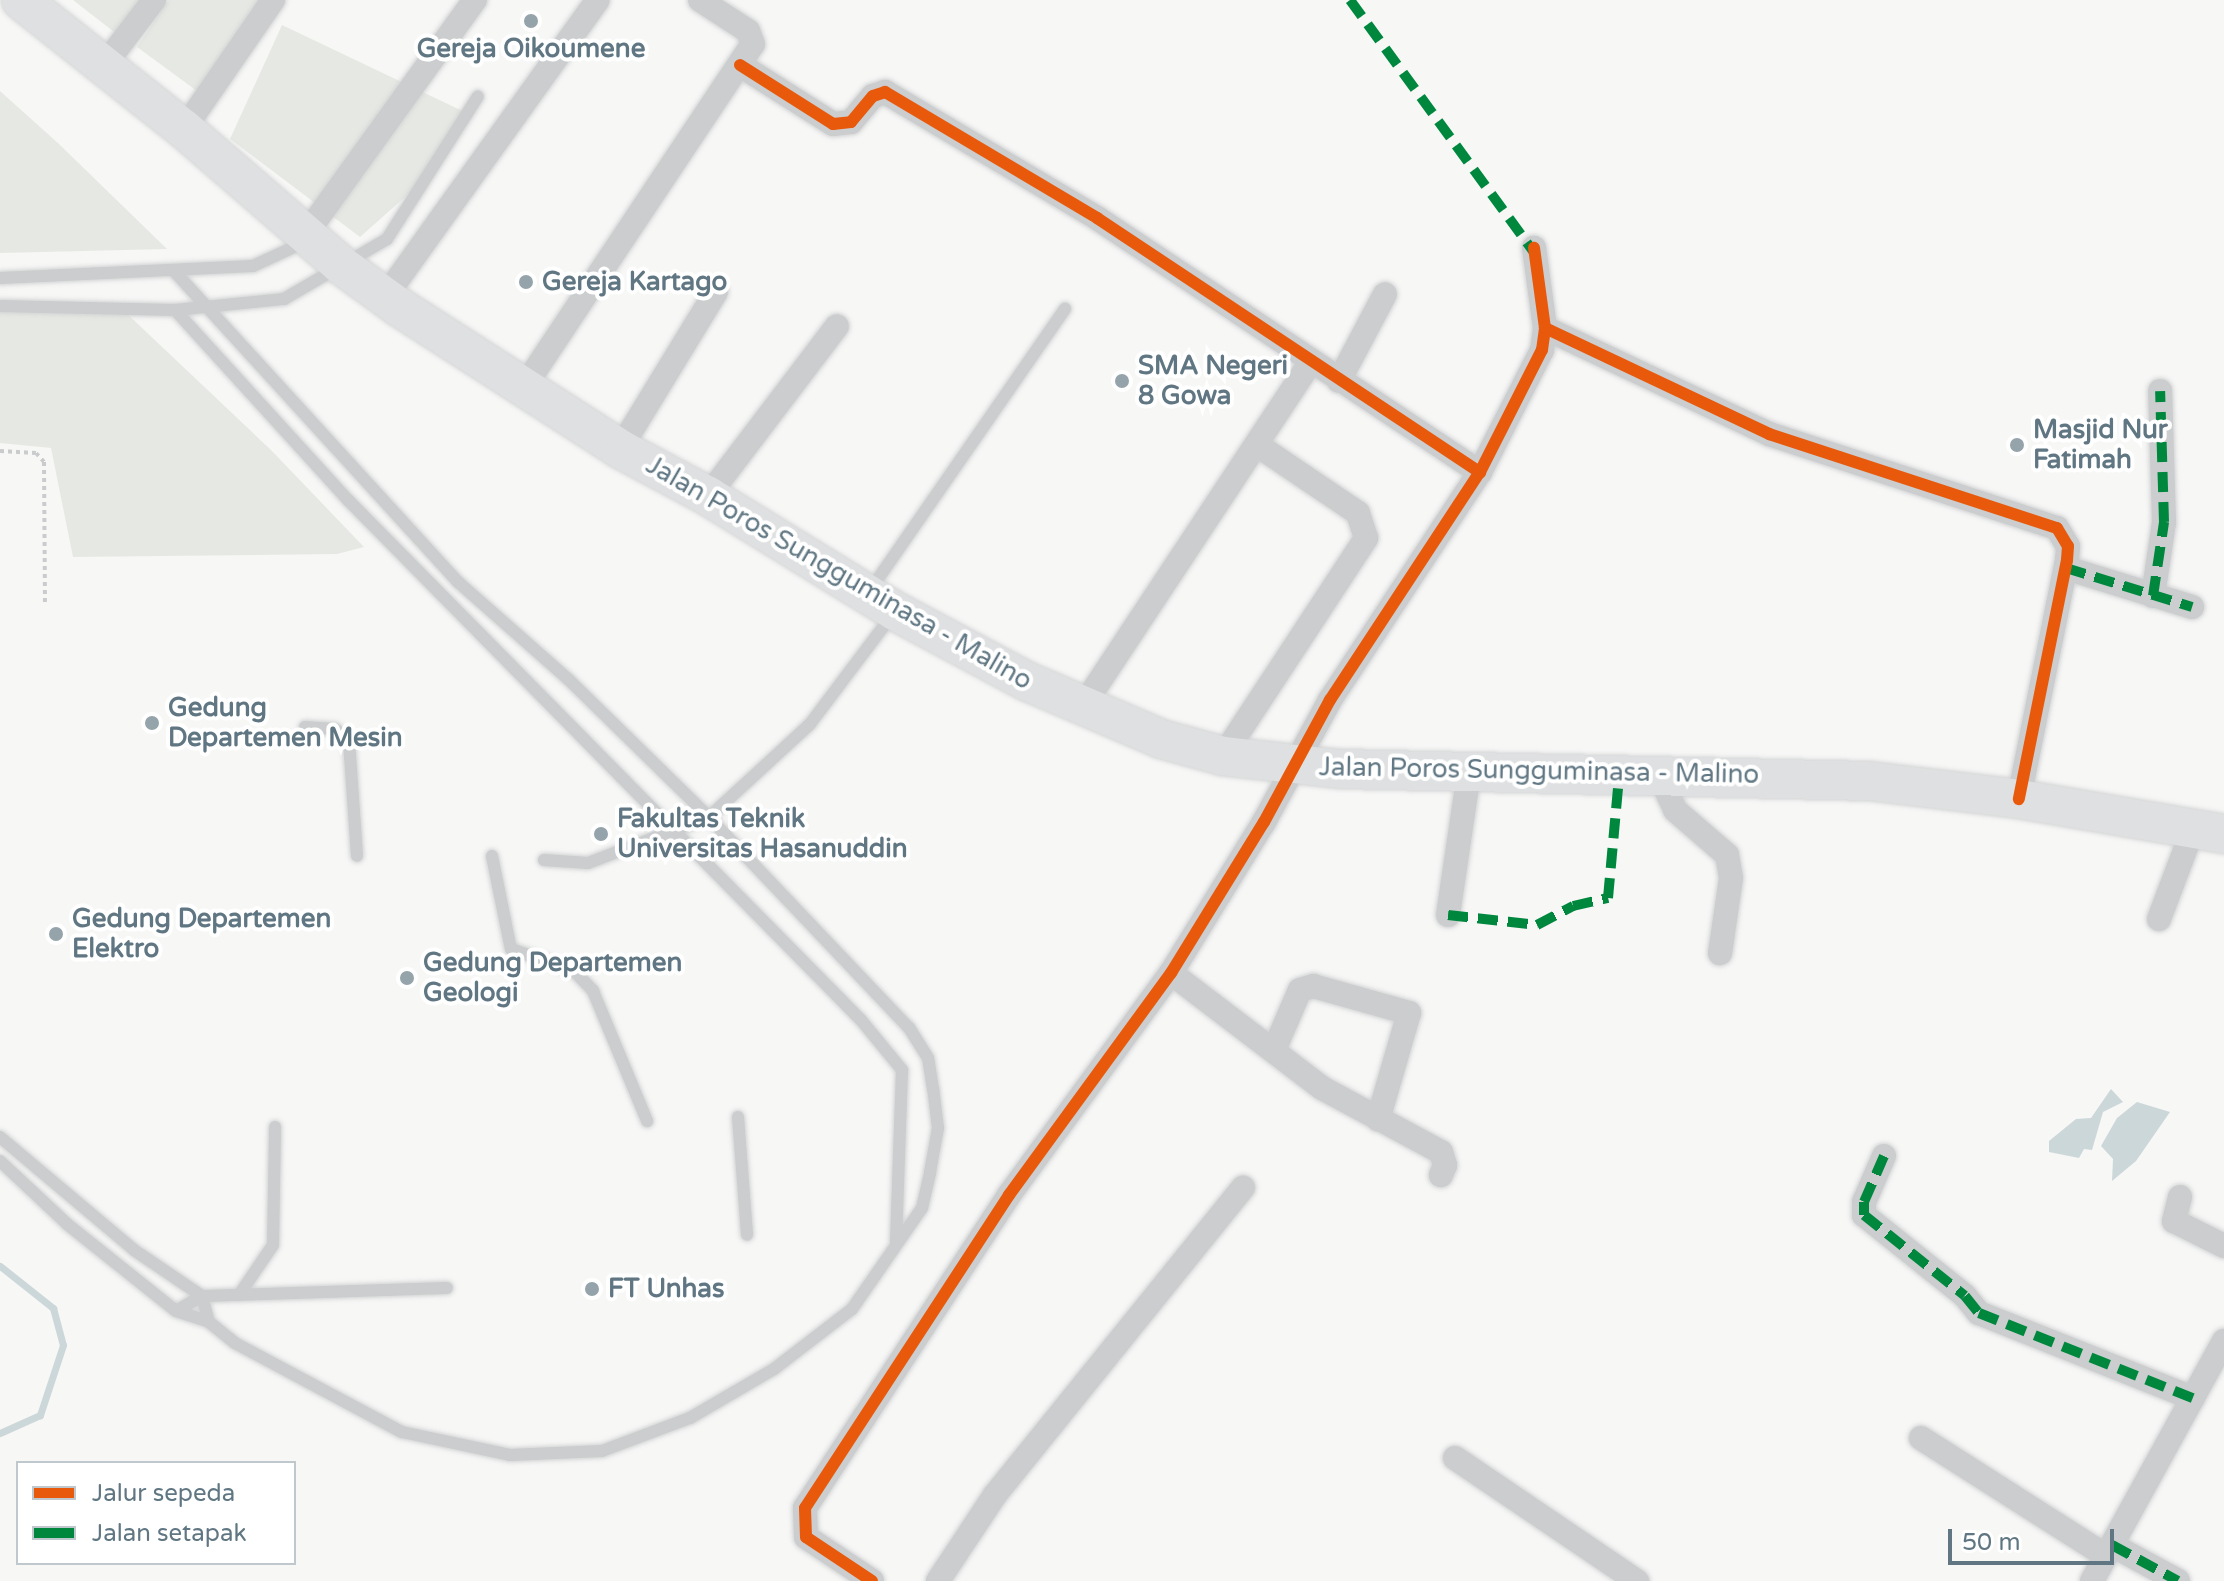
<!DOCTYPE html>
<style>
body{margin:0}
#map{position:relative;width:2224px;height:1581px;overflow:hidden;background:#f7f7f6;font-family:"Varela Round",sans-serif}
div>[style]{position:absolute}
.green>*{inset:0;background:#e6e9e3}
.water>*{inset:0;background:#ccd7d9}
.stream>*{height:7px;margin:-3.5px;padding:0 3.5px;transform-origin:3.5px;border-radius:3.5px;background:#ccd7d9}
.path>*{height:4px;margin-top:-2px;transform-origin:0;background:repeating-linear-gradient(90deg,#c9cbcc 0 4px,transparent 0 8px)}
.roads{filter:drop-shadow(0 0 2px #d3d4d5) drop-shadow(0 0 2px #d3d4d5)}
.service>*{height:12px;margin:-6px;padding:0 6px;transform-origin:6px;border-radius:6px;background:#cbcdce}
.minor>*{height:24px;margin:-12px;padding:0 12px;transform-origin:12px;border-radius:12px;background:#cbcdce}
.primary>*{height:38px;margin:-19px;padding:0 19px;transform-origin:19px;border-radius:19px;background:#dfe0e1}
.quiet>*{height:10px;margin-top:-5px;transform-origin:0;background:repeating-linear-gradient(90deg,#00873e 0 20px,transparent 0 30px)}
.cycleway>*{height:12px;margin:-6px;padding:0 6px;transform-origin:6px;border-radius:6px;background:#e8590c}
.dots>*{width:22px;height:22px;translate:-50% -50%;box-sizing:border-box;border:4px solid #fff;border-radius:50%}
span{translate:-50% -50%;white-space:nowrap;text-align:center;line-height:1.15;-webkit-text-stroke:8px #fff;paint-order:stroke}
.poi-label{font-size:26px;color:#607783;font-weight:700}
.left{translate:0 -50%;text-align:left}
.street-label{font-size:26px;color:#607783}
.legend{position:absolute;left:16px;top:1461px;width:280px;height:104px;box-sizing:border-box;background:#fff;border:2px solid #bfc9cd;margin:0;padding:10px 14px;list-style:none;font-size:24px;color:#607783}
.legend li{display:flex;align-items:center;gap:16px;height:40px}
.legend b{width:40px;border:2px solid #bfc9cd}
.scale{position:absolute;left:1948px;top:1529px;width:166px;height:36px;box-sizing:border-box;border:4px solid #607783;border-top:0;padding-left:10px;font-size:24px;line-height:28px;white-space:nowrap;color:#607783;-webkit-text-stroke:6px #fff;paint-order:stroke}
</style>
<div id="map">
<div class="green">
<i style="clip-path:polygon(73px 0,143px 0,118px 35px)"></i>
<i style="clip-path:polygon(169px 0,259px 0,197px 91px,137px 47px)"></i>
<i style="clip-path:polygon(282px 25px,473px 116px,422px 182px,360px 237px,230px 139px)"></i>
<i style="clip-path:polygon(0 91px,59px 144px,167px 249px,0 253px)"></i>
<i style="clip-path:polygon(122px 309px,271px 450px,364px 547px,337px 554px,73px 557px,51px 448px,0 443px,0 312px)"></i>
</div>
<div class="water">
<i style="clip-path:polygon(2111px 1089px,2123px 1102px,2103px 1112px,2092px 1150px,2084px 1149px,2079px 1158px,2049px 1152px,2049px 1141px,2076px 1119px,2091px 1118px)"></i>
<i style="clip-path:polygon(2137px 1102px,2170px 1112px,2136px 1161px,2112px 1181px,2113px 1159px,2101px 1146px,2117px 1118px)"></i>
</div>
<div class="stream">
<i style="left:0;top:1266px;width:68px;rotate:38.4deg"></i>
<i style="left:53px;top:1308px;width:38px;rotate:75deg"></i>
<i style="left:63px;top:1345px;width:74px;rotate:108.2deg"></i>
<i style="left:40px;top:1415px;width:44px;rotate:155.8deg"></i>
</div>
<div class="path">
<i style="left:0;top:451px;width:36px;rotate:3deg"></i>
<i style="left:36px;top:453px;width:12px;rotate:48deg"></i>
<i style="left:44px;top:462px;width:141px;rotate:89.6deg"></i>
</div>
<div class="roads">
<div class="service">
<i style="left:0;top:278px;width:253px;rotate:-2.7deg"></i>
<i style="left:253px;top:266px;width:60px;rotate:-24.8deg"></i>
<i style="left:0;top:306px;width:175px;rotate:1.3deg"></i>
<i style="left:175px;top:310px;width:110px;rotate:-5.8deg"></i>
<i style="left:284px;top:299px;width:119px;rotate:-30.2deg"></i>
<i style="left:387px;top:239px;width:169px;rotate:-57.5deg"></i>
<i style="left:175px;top:310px;width:257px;rotate:47.7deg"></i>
<i style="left:348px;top:500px;width:730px;rotate:45.39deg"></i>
<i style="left:861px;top:1020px;width:65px;rotate:50.6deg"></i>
<i style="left:902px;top:1070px;width:172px;rotate:92deg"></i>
<i style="left:871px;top:589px;width:341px;rotate:-55.3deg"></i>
<i style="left:305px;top:727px;width:30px;rotate:4deg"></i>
<i style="left:335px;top:729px;width:18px;rotate:41deg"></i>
<i style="left:349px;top:741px;width:115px;rotate:86deg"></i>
<i style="left:492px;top:856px;width:95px;rotate:78.5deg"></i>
<i style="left:511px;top:949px;width:67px;rotate:19.2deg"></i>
<i style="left:574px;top:971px;width:28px;rotate:46deg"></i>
<i style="left:593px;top:991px;width:141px;rotate:67.4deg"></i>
<i style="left:544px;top:860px;width:44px;rotate:3.9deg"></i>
<i style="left:588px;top:863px;width:129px;rotate:-20.8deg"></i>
<i style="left:709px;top:817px;width:137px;rotate:-42.6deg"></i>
<i style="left:810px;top:724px;width:138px;rotate:-53deg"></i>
<i style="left:738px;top:1117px;width:118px;rotate:85.6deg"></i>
<i style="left:0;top:1137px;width:175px;rotate:40.1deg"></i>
<i style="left:134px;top:1250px;width:82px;rotate:34.1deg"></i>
<i style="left:202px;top:1296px;width:27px;rotate:75deg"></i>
<i style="left:0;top:1161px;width:92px;rotate:43.2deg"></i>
<i style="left:67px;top:1224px;width:139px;rotate:38.6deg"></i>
<i style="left:176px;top:1311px;width:35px;rotate:18deg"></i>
<i style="left:209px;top:1322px;width:33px;rotate:39deg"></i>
<i style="left:235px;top:1343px;width:189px;rotate:28.1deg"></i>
<i style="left:402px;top:1432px;width:110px;rotate:12deg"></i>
<i style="left:510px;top:1455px;width:92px;rotate:-2.5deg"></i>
<i style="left:602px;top:1451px;width:94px;rotate:-20.6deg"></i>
<i style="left:690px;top:1418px;width:97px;rotate:-30.3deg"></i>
<i style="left:774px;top:1369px;width:98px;rotate:-37.6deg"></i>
<i style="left:852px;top:1309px;width:123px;rotate:-55.3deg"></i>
<i style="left:922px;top:1208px;width:37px;rotate:-77deg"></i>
<i style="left:930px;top:1172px;width:45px;rotate:-79.7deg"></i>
<i style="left:938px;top:1128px;width:39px;rotate:-97deg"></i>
<i style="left:933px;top:1089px;width:31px;rotate:-99deg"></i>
<i style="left:928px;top:1058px;width:36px;rotate:-122deg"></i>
<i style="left:909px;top:1028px;width:291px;rotate:-133.5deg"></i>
<i style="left:709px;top:817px;width:197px;rotate:-135.6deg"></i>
<i style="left:568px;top:679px;width:147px;rotate:-138.6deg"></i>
<i style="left:458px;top:582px;width:420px;rotate:-132.4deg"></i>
<i style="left:239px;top:1295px;width:60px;rotate:-55.8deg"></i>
<i style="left:273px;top:1245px;width:118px;rotate:-89deg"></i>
<i style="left:176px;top:1311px;width:30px;rotate:-30deg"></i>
<i style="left:202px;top:1296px;width:245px;rotate:-1.9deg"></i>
</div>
<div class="minor">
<i style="left:740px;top:65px;width:110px;rotate:32.4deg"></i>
<i style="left:833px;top:124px;width:18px;rotate:-6deg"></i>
<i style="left:851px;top:122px;width:34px;rotate:-50deg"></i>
<i style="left:873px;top:96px;width:13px;rotate:-18deg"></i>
<i style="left:885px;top:92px;width:247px;rotate:30.7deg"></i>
<i style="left:1097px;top:218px;width:460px;rotate:33.6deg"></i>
<i style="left:102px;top:68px;width:86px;rotate:-52.6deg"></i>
<i style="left:184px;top:129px;width:157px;rotate:-55.4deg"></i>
<i style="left:306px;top:234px;width:289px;rotate:-54.2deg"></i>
<i style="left:385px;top:297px;width:365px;rotate:-54.4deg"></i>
<i style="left:1545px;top:328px;width:248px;rotate:25.3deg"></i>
<i style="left:1769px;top:434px;width:303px;rotate:18.1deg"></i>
<i style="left:2057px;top:528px;width:21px;rotate:59deg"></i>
<i style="left:2068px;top:546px;width:14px;rotate:94deg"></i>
<i style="left:2067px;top:560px;width:244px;rotate:101.4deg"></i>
<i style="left:1339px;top:381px;width:98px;rotate:-62.1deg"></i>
<i style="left:524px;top:387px;width:412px;rotate:-56.3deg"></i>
<i style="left:753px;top:44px;width:14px;rotate:-111deg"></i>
<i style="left:748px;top:31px;width:57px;rotate:-147.1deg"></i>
<i style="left:620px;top:449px;width:184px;rotate:-58.6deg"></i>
<i style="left:708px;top:496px;width:213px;rotate:-52.8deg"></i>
<i style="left:2066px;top:568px;width:132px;rotate:17.2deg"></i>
<i style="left:2153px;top:596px;width:75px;rotate:-81.5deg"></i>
<i style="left:2164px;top:522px;width:131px;rotate:-91.7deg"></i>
<i style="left:1083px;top:706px;width:411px;rotate:-56.5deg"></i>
<i style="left:1223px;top:756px;width:261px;rotate:-56.7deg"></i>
<i style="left:1366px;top:538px;width:26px;rotate:-108deg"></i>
<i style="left:1358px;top:513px;width:122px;rotate:-146deg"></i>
<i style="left:1659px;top:775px;width:38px;rotate:65deg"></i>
<i style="left:1675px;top:810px;width:69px;rotate:40.9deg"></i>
<i style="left:1727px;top:855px;width:23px;rotate:80deg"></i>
<i style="left:1731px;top:878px;width:76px;rotate:98.3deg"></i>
<i style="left:1448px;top:915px;width:145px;rotate:-81.6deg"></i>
<i style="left:2159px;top:919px;width:96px;rotate:-69.3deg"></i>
<i style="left:1171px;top:973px;width:190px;rotate:37.3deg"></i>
<i style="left:1322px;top:1088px;width:135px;rotate:28.3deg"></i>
<i style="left:1441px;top:1152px;width:14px;rotate:73deg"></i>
<i style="left:1445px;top:1165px;width:11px;rotate:112deg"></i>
<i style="left:1274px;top:1050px;width:65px;rotate:-66.6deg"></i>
<i style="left:1300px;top:990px;width:14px;rotate:-17deg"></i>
<i style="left:1313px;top:986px;width:100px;rotate:15.7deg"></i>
<i style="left:1409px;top:1013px;width:111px;rotate:106.2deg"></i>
<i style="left:1884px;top:1156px;width:50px;rotate:113.5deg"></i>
<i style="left:1864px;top:1202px;width:13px;rotate:90deg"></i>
<i style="left:1864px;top:1215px;width:129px;rotate:38.7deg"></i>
<i style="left:1965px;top:1296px;width:22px;rotate:51deg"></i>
<i style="left:1979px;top:1313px;width:230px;rotate:21.7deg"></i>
<i style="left:2180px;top:1197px;width:25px;rotate:104deg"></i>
<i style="left:2174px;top:1221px;width:56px;rotate:26.6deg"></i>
<i style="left:1921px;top:1438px;width:219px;rotate:32.5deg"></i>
<i style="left:1455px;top:1458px;width:220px;rotate:34.1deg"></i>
<i style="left:2112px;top:1545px;width:75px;rotate:28.6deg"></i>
<i style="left:872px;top:1581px;width:79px;rotate:-146.3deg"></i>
<i style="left:806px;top:1537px;width:29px;rotate:-92deg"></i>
<i style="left:805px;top:1508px;width:374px;rotate:-56.9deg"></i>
<i style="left:1009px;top:1195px;width:275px;rotate:-53.9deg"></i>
<i style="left:1171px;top:973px;width:177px;rotate:-58.4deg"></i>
<i style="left:1264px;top:822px;width:139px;rotate:-61.6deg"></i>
<i style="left:1330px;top:700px;width:273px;rotate:-56.7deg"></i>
<i style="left:1480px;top:472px;width:137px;rotate:-63.1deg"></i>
<i style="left:1542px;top:350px;width:22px;rotate:-82deg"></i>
<i style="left:1545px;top:328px;width:81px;rotate:-97.8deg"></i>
<i style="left:938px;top:1581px;width:103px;rotate:-56.5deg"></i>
<i style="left:995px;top:1495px;width:395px;rotate:-51.1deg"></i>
<i style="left:2092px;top:1581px;width:274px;rotate:-61.2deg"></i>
</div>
<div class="primary">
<i style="left:21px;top:0;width:208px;rotate:38.4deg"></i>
<i style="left:184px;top:129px;width:208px;rotate:40.9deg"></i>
<i style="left:341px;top:265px;width:72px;rotate:35.9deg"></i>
<i style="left:399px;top:307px;width:263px;rotate:32.7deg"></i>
<i style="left:620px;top:449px;width:100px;rotate:28.1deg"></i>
<i style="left:708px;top:496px;width:220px;rotate:31.6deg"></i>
<i style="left:895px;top:611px;width:149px;rotate:28.1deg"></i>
<i style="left:1026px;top:681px;width:147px;rotate:23.2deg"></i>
<i style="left:1161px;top:739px;width:64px;rotate:15.3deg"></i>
<i style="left:1223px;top:756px;width:119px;rotate:6.3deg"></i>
<i style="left:1341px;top:769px;width:528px;rotate:1.3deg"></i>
<i style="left:1869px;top:781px;width:151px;rotate:6.8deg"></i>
<i style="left:2019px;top:799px;width:208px;rotate:9.7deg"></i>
</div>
</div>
<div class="quiet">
<i style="left:1350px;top:0;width:316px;rotate:53.9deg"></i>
<i style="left:2066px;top:568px;width:132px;rotate:17.2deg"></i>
<i style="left:2153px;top:596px;width:75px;rotate:-81.5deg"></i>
<i style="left:2164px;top:522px;width:131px;rotate:-91.7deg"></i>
<i style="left:1448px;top:915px;width:90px;rotate:6.4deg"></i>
<i style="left:1537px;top:925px;width:41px;rotate:-27.8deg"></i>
<i style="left:1573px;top:906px;width:36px;rotate:-13deg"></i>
<i style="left:1608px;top:898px;width:122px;rotate:-84.8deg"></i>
<i style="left:1884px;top:1156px;width:50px;rotate:113.5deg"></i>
<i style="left:1864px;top:1202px;width:13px;rotate:90deg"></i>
<i style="left:1864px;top:1215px;width:129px;rotate:38.7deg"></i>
<i style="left:1965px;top:1296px;width:22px;rotate:51deg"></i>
<i style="left:1979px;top:1313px;width:230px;rotate:21.7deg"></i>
<i style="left:2112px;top:1545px;width:75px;rotate:28.6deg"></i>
</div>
<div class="cycleway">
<i style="left:740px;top:65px;width:110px;rotate:32.4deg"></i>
<i style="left:833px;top:124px;width:18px;rotate:-6deg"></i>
<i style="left:851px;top:122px;width:34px;rotate:-50deg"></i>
<i style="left:873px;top:96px;width:13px;rotate:-18deg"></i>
<i style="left:885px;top:92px;width:247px;rotate:30.7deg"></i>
<i style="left:1097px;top:218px;width:460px;rotate:33.6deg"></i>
<i style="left:1545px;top:328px;width:248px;rotate:25.3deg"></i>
<i style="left:1769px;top:434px;width:303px;rotate:18.1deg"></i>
<i style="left:2057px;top:528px;width:21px;rotate:59deg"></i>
<i style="left:2068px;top:546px;width:14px;rotate:94deg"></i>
<i style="left:2067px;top:560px;width:244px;rotate:101.4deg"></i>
<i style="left:872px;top:1581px;width:79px;rotate:-146.3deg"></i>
<i style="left:806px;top:1537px;width:29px;rotate:-92deg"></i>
<i style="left:805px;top:1508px;width:374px;rotate:-56.9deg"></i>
<i style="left:1009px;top:1195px;width:275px;rotate:-53.9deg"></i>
<i style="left:1171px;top:973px;width:177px;rotate:-58.4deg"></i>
<i style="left:1264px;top:822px;width:139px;rotate:-61.6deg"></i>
<i style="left:1330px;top:700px;width:273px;rotate:-56.7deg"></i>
<i style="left:1480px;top:472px;width:137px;rotate:-63.1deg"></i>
<i style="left:1542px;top:350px;width:22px;rotate:-82deg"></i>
<i style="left:1545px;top:328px;width:81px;rotate:-97.8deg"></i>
</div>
<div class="dots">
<i style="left:531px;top:21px;background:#95a4ab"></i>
<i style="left:526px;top:282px;background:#95a4ab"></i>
<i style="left:1122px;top:381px;background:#95a4ab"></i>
<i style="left:2017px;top:445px;background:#95a4ab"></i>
<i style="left:152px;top:723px;background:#95a4ab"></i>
<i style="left:601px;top:834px;background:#95a4ab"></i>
<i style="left:56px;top:934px;background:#95a4ab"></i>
<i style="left:407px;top:978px;background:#95a4ab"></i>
<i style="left:592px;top:1289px;background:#95a4ab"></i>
</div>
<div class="poi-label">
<span style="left:531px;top:49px">Gereja Oikoumene</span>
<span class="left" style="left:542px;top:282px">Gereja Kartago</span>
<span class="left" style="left:1138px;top:381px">SMA Negeri<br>8 Gowa</span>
<span class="left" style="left:2033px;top:445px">Masjid Nur<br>Fatimah</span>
<span class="left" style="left:168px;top:723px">Gedung<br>Departemen Mesin</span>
<span class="left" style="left:617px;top:834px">Fakultas Teknik<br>Universitas Hasanuddin</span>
<span class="left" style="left:72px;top:934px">Gedung Departemen<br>Elektro</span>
<span class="left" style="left:423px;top:978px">Gedung Departemen<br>Geologi</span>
<span class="left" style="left:608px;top:1289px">FT Unhas</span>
</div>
<div class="street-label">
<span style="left:839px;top:573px;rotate:30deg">Jalan Poros Sungguminasa - Malino</span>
<span style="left:1539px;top:771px;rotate:1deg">Jalan Poros Sungguminasa - Malino</span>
</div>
<ul class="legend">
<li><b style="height:10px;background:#e8590c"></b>Jalur sepeda</li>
<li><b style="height:10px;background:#00873e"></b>Jalan setapak</li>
</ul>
<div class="scale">50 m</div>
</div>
